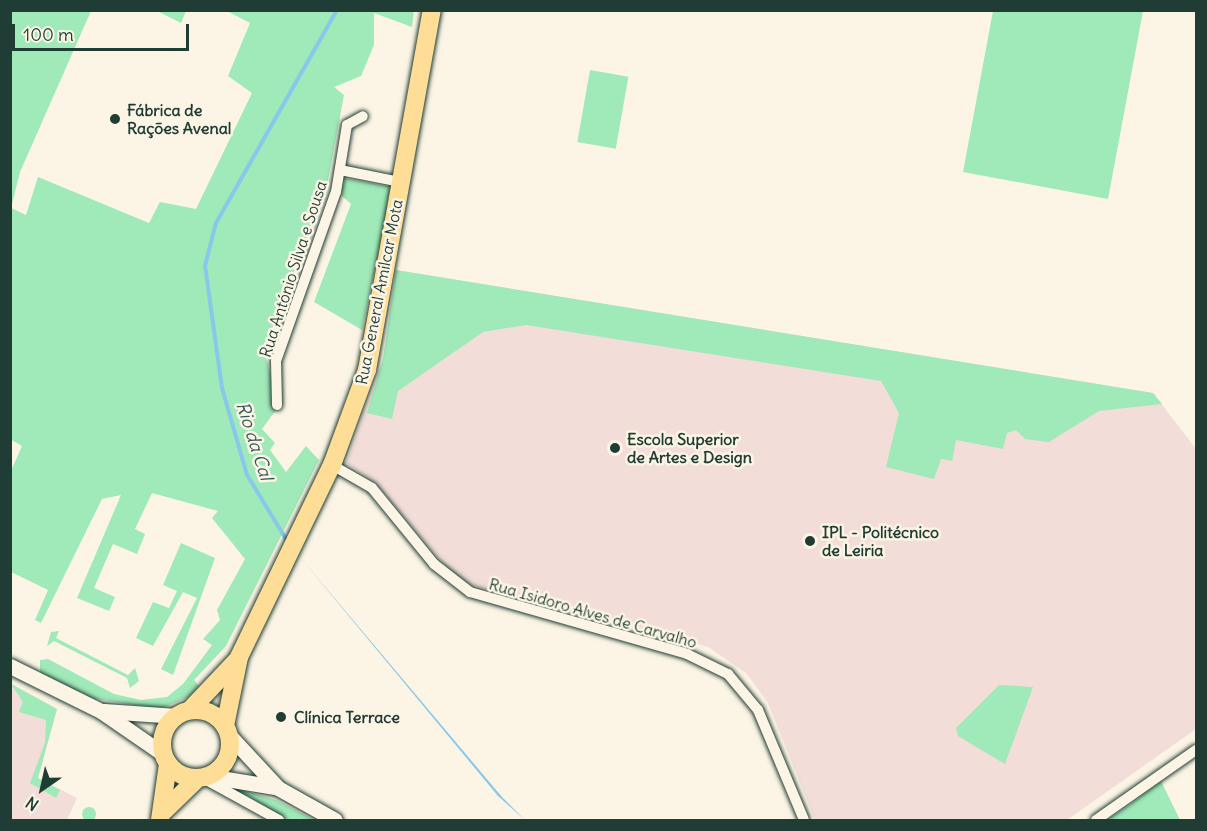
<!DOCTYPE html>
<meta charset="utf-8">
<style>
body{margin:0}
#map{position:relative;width:1207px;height:831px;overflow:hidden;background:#fcf5e5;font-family:Delius,sans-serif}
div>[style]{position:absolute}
.built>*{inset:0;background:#f2ddd8}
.green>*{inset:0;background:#a0e9b8;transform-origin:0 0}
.round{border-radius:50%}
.water>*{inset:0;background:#8ac8eb}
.stream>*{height:4px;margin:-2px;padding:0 2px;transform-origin:2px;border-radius:2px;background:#8ac8eb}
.roads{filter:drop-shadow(0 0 2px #1f3d34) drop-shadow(0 0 2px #1f3d34)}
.minor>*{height:10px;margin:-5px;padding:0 5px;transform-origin:5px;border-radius:5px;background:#fcf5e5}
.secondary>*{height:15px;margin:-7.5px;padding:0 7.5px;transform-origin:7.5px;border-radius:7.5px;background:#fcf5e5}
.primary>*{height:18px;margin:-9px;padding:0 9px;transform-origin:9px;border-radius:9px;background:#fedd96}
.primary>.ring{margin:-9px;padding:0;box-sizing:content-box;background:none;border:18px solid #fedd96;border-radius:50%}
.dots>*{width:16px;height:16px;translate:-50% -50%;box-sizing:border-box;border:3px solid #fcf5e5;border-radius:50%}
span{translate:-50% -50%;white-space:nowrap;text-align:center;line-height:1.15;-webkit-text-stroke:5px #fcf5e5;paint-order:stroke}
.poi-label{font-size:16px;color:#1f3d34;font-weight:700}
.left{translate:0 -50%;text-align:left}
.street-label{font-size:16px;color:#1f3d34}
.water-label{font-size:18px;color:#345959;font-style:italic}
.frame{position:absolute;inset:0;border:12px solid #1f3d34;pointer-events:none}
.north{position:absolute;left:12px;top:759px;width:60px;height:60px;-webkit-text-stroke:4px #fcf5e5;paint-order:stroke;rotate:214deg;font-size:16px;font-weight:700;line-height:24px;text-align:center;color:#1f3d34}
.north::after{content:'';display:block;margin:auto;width:21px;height:27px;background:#1f3d34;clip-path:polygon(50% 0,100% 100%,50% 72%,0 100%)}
.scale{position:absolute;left:12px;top:24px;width:177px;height:27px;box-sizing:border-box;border:3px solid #1f3d34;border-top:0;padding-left:8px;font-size:18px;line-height:21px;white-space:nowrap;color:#1f3d34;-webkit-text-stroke:4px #fcf5e5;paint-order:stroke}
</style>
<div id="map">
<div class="built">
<i style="clip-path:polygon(396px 270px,1153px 393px,1196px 449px,1196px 729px,1067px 820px,815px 820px,768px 703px,746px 673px,708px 647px,469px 584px,451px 572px,374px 481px,346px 463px,383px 359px)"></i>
<i style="clip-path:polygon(10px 683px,57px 709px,38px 778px,77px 798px,67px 820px,11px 820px)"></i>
</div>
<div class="green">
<i style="clip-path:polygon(10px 11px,91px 11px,20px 172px,11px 208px,26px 215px,38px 177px,149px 223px,160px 202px,196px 209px,252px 93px,228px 76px,250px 23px,227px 11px,414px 11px,412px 27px,374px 13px,374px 45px,361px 76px,334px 87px,344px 95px,327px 186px,264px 350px,279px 406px,262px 429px,275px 443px,270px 450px,286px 472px,306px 446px,319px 460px,226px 646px,194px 680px,199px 686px,188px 697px,160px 709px,90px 698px,40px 673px,40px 660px,48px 659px,114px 694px,141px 700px,167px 697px,183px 684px,212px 645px,203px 639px,220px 620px,217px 610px,245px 559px,212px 518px,218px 511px,152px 493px,135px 529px,145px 534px,137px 554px,113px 544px,94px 588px,115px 597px,109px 611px,77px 598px,121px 495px,102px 499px,41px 623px,35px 620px,48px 590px,11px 572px,11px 471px,22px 446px,10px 439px)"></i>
<i style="clip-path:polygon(157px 11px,186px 11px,181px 23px)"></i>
<i style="clip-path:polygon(993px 11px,1143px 11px,1108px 199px,963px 172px)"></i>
<i style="left:590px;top:70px;width:39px;height:73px;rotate:10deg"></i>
<i style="clip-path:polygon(342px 178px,392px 187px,362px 330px,314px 302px,351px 204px,339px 193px)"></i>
<i style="clip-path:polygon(396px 270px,1153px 393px,1162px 404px,1099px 411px,1049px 442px,1025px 439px,1016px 430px,1007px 433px,1003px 449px,956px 440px,952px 461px,941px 459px,934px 479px,886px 467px,899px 413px,881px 381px,526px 325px,483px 332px,398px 391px,392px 419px,367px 413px,383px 359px)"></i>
<i style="clip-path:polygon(181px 543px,215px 558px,173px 675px,161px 669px,197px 598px,183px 592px,153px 646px,136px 638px,153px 602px,169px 608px,177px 591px,163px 585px)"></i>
<i style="clip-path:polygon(59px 631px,56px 638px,128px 675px,135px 668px,139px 681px,130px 688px,127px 678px,54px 641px,47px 646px,51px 632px)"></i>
<i style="clip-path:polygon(11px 684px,57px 709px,38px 778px,60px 790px,56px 798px,30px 783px,45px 743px,46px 720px,19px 712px,23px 702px)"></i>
<i style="clip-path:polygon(999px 685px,1033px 687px,1005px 764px,958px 736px,956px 728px)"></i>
<i style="clip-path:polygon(1161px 781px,1180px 820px,1107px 820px,1128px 806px)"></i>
<i style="clip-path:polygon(230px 787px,276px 800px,314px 820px,286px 820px)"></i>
<i class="round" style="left:82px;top:807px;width:14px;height:14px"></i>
</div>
<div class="water">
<i style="clip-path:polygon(299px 556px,502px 797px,525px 820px,498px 796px)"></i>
</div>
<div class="stream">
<i style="left:289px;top:544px;width:81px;rotate:-121.3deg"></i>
<i style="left:247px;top:475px;width:91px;rotate:-106deg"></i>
<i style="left:222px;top:388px;width:123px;rotate:-97.9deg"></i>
<i style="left:205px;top:266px;width:44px;rotate:-75.7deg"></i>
<i style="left:216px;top:223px;width:245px;rotate:-60.4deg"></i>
</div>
<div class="roads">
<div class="minor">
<i style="left:340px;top:170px;width:61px;rotate:11.3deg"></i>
<i style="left:277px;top:405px;width:44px;rotate:-91.3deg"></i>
<i style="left:276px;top:361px;width:179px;rotate:-70.5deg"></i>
<i style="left:336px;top:192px;width:68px;rotate:-80.7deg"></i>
<i style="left:347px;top:125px;width:18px;rotate:-29deg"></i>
<i style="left:332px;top:465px;width:46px;rotate:29.9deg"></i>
<i style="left:372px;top:488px;width:98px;rotate:50.8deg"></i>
<i style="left:434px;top:564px;width:46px;rotate:37.9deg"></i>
<i style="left:470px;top:592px;width:226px;rotate:15.9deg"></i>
<i style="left:687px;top:654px;width:46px;rotate:26deg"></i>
<i style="left:728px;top:674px;width:47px;rotate:50.2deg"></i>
<i style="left:758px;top:710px;width:119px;rotate:67.3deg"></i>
<i style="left:203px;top:778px;width:87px;rotate:28.9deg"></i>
<i style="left:1096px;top:820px;width:122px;rotate:-35deg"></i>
</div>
<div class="secondary">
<i style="left:10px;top:666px;width:102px;rotate:26.3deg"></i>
<i style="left:101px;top:711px;width:75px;rotate:34.7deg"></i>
<i style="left:104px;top:711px;width:73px;rotate:3.9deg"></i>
<i style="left:229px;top:735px;width:72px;rotate:47.2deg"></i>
<i style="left:278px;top:788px;width:65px;rotate:29.3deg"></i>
<i style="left:208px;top:776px;width:68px;rotate:9.3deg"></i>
</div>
<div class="primary">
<i class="ring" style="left:162px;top:710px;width:50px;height:50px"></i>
<i style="left:190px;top:710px;width:70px;rotate:-46.7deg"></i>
<i style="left:225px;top:726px;width:70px;rotate:-78.5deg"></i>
<i style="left:239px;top:657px;width:213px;rotate:-64.2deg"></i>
<i style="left:332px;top:465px;width:101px;rotate:-69.8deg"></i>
<i style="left:367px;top:370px;width:366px;rotate:-79.8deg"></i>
<i style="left:164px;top:811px;width:47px;rotate:-44.1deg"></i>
<i style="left:160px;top:820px;width:57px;rotate:-81.9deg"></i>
</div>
</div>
<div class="dots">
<i style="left:115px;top:119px;background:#1f3d34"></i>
<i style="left:615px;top:448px;background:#1f3d34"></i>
<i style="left:810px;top:541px;background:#1f3d34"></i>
<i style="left:281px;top:717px;background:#1f3d34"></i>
</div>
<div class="poi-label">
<span class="left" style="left:127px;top:119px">Fábrica de<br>Rações Avenal</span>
<span class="left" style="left:627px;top:448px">Escola Superior<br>de Artes e Design</span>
<span class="left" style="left:822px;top:541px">IPL - Politécnico<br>de Leiria</span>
<span class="left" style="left:294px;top:717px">Clínica Terrace</span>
</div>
<div class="street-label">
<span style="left:293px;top:269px;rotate:-72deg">Rua António Silva e Sousa</span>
<span style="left:379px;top:292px;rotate:-79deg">Rua General Amílcar Mota</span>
<span style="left:593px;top:613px;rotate:16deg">Rua Isidoro Alves de Carvalho</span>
</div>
<div class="water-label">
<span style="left:254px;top:441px;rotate:72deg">Rio da Cal</span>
</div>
<div class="frame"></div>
<div class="north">N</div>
<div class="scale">100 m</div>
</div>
